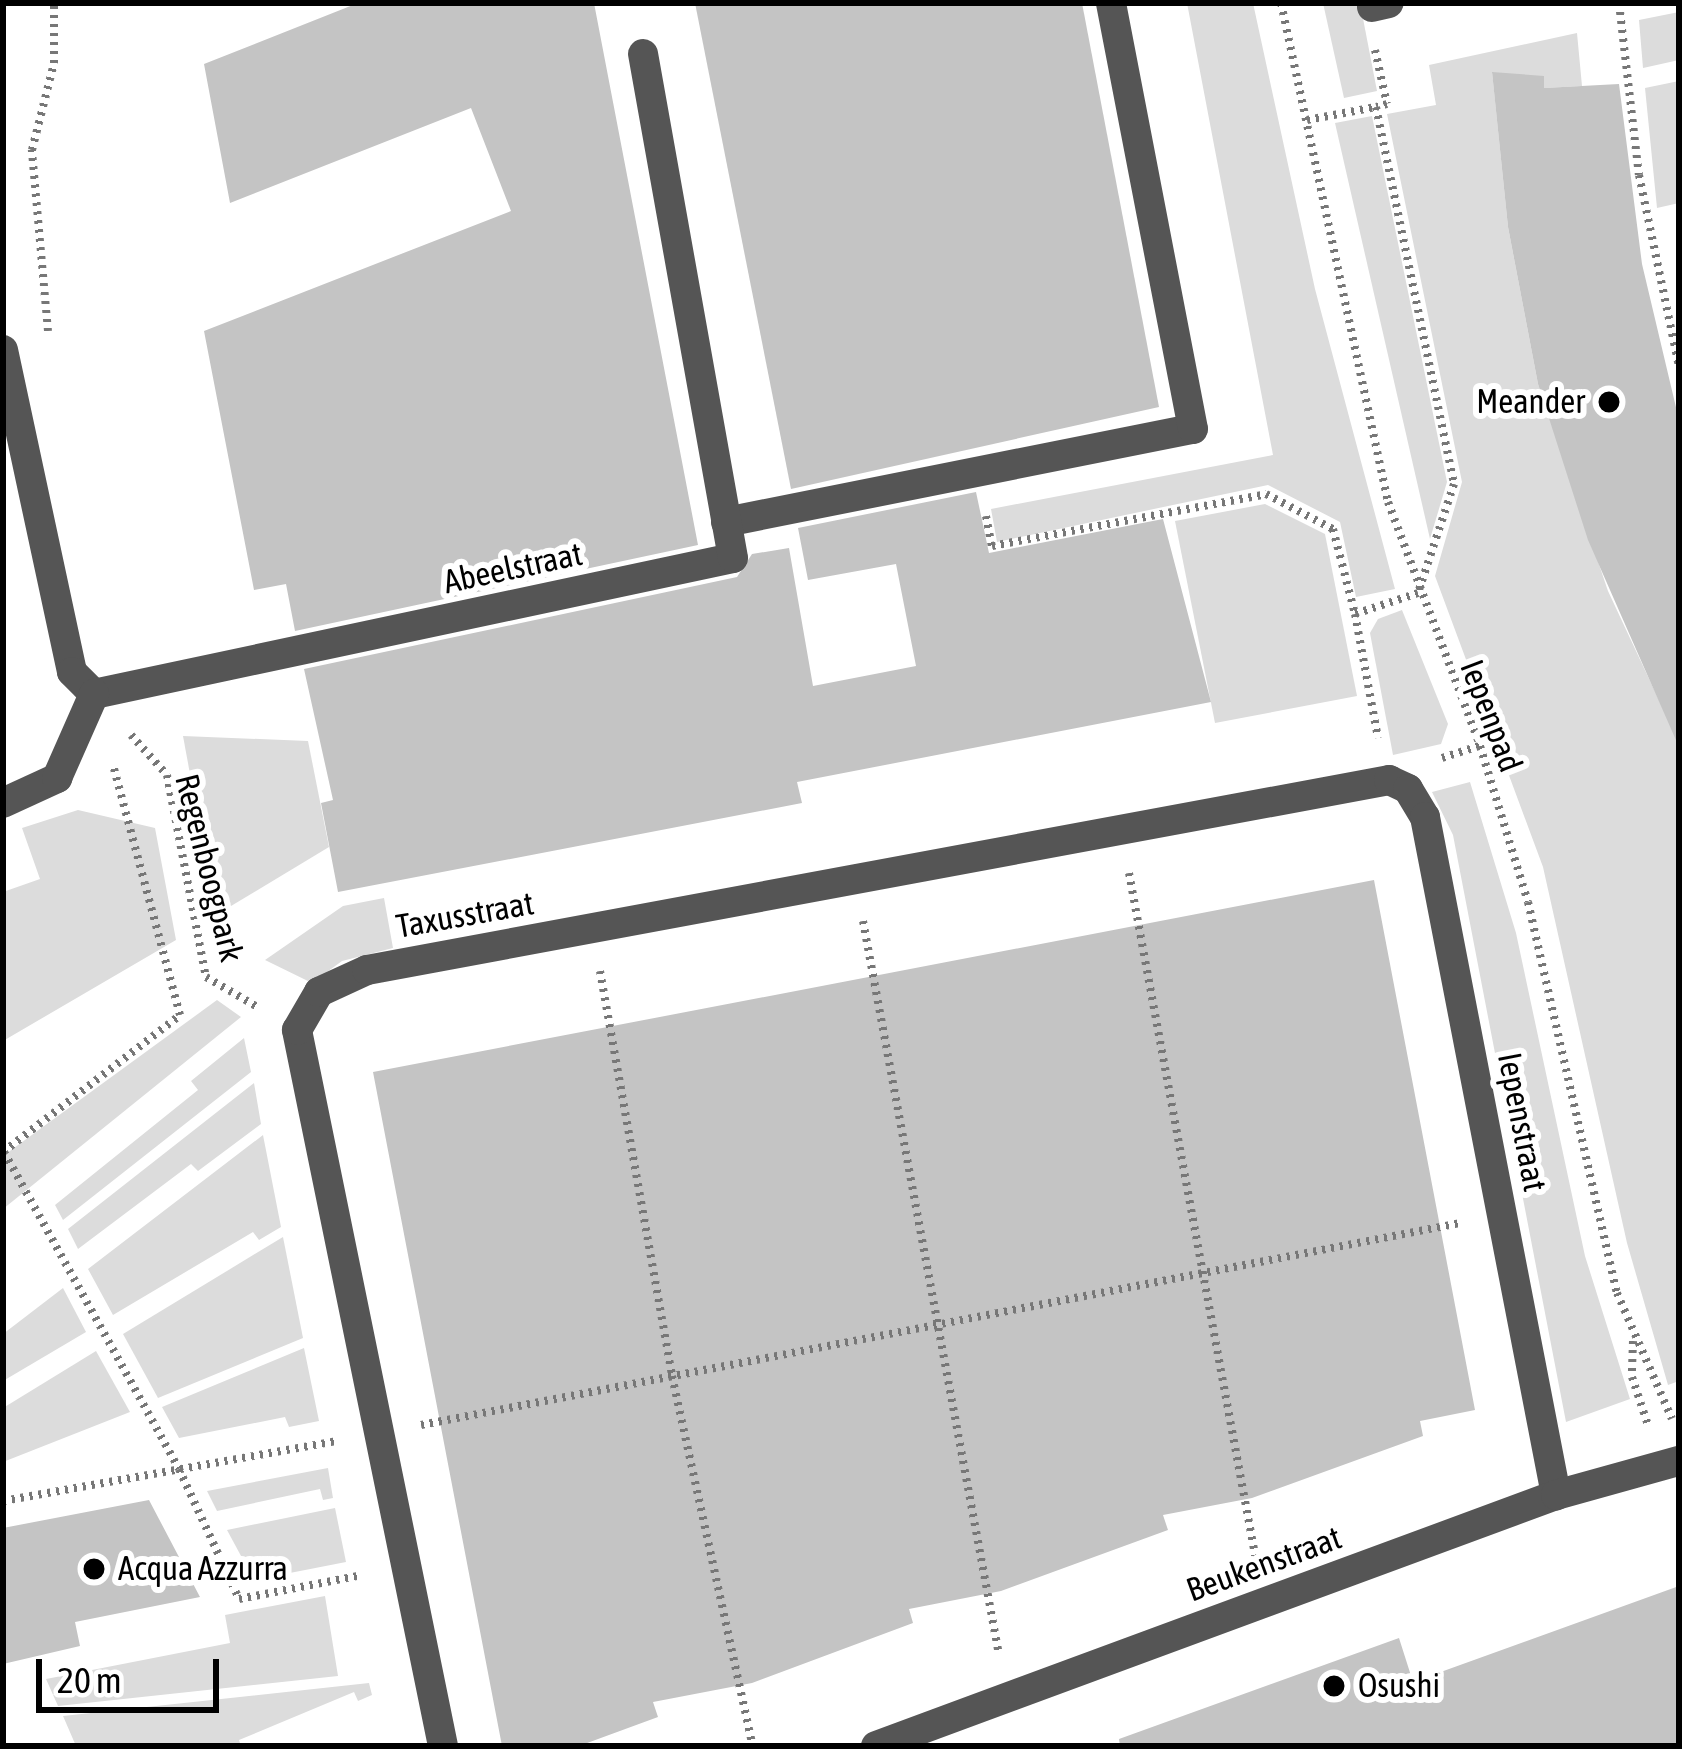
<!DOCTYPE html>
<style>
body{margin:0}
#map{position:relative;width:1682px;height:1749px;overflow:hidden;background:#fff;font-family:"Asap Condensed",sans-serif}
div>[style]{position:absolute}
.green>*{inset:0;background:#dcdcdc}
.building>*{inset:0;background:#c4c4c4}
.path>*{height:8px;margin-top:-4px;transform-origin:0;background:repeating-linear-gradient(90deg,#777 0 3px,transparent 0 9px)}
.minor>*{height:30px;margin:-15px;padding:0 15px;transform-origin:15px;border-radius:15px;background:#555}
.dots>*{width:33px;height:33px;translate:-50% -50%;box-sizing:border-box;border:6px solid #fff;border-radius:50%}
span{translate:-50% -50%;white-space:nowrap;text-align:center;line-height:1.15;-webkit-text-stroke:12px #fff;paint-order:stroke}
.poi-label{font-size:33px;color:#000}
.right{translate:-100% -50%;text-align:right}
.left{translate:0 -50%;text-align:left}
.street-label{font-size:33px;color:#000}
.frame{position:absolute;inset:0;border:6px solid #000;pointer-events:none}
.scale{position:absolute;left:36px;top:1659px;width:183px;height:54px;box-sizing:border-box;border:6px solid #000;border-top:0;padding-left:15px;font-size:36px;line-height:42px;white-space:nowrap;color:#000;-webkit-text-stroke:9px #fff;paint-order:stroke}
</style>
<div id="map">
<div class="green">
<i style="clip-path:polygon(1187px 3px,1253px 3px,1315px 289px,1395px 589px,1356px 597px,1340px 522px,1268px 485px,997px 542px,991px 509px,1273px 455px)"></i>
<i style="clip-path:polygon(1323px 3px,1360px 3px,1377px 91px,1344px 98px)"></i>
<i style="clip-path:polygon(1679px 12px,1679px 60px,1643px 68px,1639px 20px)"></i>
<i style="clip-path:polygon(1577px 33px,1582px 86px,1544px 88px,1492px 73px,1493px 81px,1508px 227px,1538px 384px,1608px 591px,1679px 743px,1679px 1381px,1668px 1385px,1627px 1243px,1543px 867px,1435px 576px,1462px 482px,1387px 114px,1436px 105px,1429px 65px)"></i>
<i style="clip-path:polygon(1679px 81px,1679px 203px,1657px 208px,1645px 88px)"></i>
<i style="clip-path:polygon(1372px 116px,1447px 482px,1430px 539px,1335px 123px)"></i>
<i style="clip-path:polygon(1265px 504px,1325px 534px,1357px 696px,1215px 723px,1175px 521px)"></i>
<i style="clip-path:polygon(1402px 610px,1448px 724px,1441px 744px,1393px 755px,1370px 633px,1378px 619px)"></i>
<i style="clip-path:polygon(183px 736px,308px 741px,329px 847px,216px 915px)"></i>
<i style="clip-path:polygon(1470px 782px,1516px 933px,1585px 1256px,1630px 1399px,1566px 1422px,1453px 835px,1432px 792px)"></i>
<i style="clip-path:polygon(78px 810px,155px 828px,176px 940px,3px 1041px,3px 892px,40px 879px,22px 828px)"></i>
<i style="clip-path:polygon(384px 898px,393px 948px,342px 961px,312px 983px,265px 960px,343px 906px)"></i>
<i style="clip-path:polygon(217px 1000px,241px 1017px,3px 1209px,3px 1156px)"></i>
<i style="clip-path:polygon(244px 1038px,251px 1072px,63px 1220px,55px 1205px,198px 1090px,191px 1081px)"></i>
<i style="clip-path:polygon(254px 1083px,261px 1124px,198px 1171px,191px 1164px,78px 1249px,68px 1229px)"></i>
<i style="clip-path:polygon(263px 1135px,281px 1227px,259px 1240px,253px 1232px,113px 1315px,88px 1269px)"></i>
<i style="clip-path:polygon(283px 1237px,303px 1338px,158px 1398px,123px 1334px)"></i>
<i style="clip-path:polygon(63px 1288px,86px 1332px,3px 1381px,3px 1334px)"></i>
<i style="clip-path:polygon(304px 1348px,319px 1421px,289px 1427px,285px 1417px,179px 1438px,162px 1407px)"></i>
<i style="clip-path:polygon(96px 1351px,130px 1412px,3px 1462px,3px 1408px)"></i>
<i style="clip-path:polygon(328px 1468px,333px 1498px,323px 1500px,320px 1489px,217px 1511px,207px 1491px)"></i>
<i style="clip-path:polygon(335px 1508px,346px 1562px,254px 1580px,227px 1530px)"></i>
<i style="clip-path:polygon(325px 1596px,338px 1676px,58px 1706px,46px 1679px,230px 1643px,225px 1615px)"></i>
<i style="clip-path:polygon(369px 1683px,372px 1695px,358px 1701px,354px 1692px,239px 1740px,241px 1746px,76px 1746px,63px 1716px)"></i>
</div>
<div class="building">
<i style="clip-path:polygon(358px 3px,594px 3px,698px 545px,295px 631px,286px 584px,254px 590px,204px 331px,511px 211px,471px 108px,230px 203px,204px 64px)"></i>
<i style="clip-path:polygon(695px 3px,1082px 3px,1159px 407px,791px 489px)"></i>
<i style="clip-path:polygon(1492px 72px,1544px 76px,1544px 88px,1619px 84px,1642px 264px,1679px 420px,1679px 747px,1588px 540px,1538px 384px,1508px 227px)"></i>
<i style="clip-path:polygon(976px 492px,989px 553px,1163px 519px,1211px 702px,797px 782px,802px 803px,338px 892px,321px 803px,333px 800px,304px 669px,737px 577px,752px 554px,789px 548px,813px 686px,916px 666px,896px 564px,808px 580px,798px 528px)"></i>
<i style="clip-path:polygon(1374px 880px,1475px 1410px,1420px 1421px,1423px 1436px,1252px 1498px,1163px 1515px,1168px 1530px,1001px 1591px,909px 1609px,913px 1623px,752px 1683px,653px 1702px,658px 1717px,579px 1746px,502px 1746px,373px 1072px)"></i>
<i style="clip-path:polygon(149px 1500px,200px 1597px,75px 1622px,80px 1646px,3px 1664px,3px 1528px)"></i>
<i style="clip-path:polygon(1679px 1586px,1679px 1746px,1120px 1746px,1119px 1739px,1399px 1638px,1413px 1682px)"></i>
</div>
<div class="path">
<i style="left:1281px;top:3px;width:510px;rotate:77.9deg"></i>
<i style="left:1388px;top:502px;width:261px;rotate:69.3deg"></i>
<i style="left:1480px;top:746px;width:163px;rotate:72.9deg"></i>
<i style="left:1528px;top:902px;width:401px;rotate:77.2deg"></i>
<i style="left:1617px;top:1293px;width:137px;rotate:66.4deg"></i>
<i style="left:1619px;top:3px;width:173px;rotate:83.4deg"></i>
<i style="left:1639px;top:175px;width:195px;rotate:78.2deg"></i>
<i style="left:1375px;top:50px;width:55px;rotate:77.5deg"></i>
<i style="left:1387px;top:104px;width:11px;rotate:165deg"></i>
<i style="left:1376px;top:107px;width:385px;rotate:78.3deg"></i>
<i style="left:1454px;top:484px;width:115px;rotate:108.3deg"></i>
<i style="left:1418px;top:593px;width:66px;rotate:161.6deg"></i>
<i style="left:1355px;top:614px;width:126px;rotate:79.5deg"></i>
<i style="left:1307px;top:120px;width:70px;rotate:-10.7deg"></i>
<i style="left:48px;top:331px;width:182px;rotate:-95.1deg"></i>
<i style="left:32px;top:150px;width:90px;rotate:-75.8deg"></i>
<i style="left:54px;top:63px;width:60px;rotate:-90deg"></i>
<i style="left:986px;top:516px;width:31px;rotate:79deg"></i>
<i style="left:992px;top:546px;width:279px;rotate:-10.7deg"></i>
<i style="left:1266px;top:494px;width:76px;rotate:27.6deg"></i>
<i style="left:1333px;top:529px;width:88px;rotate:75.5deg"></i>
<i style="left:131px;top:735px;width:54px;rotate:48deg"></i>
<i style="left:167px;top:775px;width:206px;rotate:79.1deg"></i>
<i style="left:206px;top:977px;width:61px;rotate:30.3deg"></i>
<i style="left:1442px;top:758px;width:40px;rotate:-18deg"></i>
<i style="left:1129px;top:873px;width:699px;rotate:79.53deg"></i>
<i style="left:863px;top:921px;width:746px;rotate:79.5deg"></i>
<i style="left:600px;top:971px;width:411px;rotate:79.9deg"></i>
<i style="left:672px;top:1376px;width:379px;rotate:77.7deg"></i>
<i style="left:3px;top:1152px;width:224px;rotate:-37.7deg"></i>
<i style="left:180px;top:1015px;width:259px;rotate:-105deg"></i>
<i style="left:4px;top:1152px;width:362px;rotate:61.1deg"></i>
<i style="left:179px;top:1469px;width:143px;rotate:65.2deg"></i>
<i style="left:239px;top:1599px;width:125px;rotate:-11deg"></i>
<i style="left:1633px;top:1341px;width:36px;rotate:92deg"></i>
<i style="left:1632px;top:1377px;width:51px;rotate:71.6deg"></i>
<i style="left:421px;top:1425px;width:1058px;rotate:-11deg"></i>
<i style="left:3px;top:1501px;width:337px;rotate:-10.2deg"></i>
</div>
<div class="minor">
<i style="left:1372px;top:7px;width:17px;rotate:-13deg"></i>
<i style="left:3px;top:350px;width:329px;rotate:77.9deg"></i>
<i style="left:72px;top:672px;width:31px;rotate:45deg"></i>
<i style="left:726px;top:522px;width:476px;rotate:-11.3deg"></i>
<i style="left:1193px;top:429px;width:434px;rotate:-100.9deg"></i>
<i style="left:94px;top:694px;width:653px;rotate:-12.02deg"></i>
<i style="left:733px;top:558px;width:512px;rotate:-100.12deg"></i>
<i style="left:3px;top:803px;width:60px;rotate:-24.8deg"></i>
<i style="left:57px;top:778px;width:92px;rotate:-66.2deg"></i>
<i style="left:443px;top:1746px;width:731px;rotate:-101.53deg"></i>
<i style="left:297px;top:1030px;width:44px;rotate:-59.9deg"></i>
<i style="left:319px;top:992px;width:53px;rotate:-24.6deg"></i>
<i style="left:367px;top:970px;width:1040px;rotate:-10.53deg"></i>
<i style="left:1389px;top:780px;width:21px;rotate:25deg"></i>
<i style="left:1408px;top:789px;width:33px;rotate:59deg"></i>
<i style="left:1425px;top:817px;width:691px;rotate:79.06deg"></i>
<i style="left:876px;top:1746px;width:725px;rotate:-20.26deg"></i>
<i style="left:1556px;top:1495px;width:128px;rotate:-15.5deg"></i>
</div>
<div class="dots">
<i style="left:1609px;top:402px;background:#000"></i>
<i style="left:94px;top:1569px;background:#000"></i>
<i style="left:1334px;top:1686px;background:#000"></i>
</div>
<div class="poi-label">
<span class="right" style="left:1585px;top:402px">Meander</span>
<span class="left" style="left:118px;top:1569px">Acqua Azzurra</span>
<span class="left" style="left:1358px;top:1686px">Osushi</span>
</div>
<div class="street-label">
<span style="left:513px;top:568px;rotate:-12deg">Abeelstraat</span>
<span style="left:1491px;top:716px;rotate:69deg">Iepenpad</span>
<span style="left:209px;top:868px;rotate:76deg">Regenboogpark</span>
<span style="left:465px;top:915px;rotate:-10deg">Taxusstraat</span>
<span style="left:1522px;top:1122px;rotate:79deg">Iepenstraat</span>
<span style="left:1264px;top:1564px;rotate:-20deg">Beukenstraat</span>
</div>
<div class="frame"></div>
<div class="scale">20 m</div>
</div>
